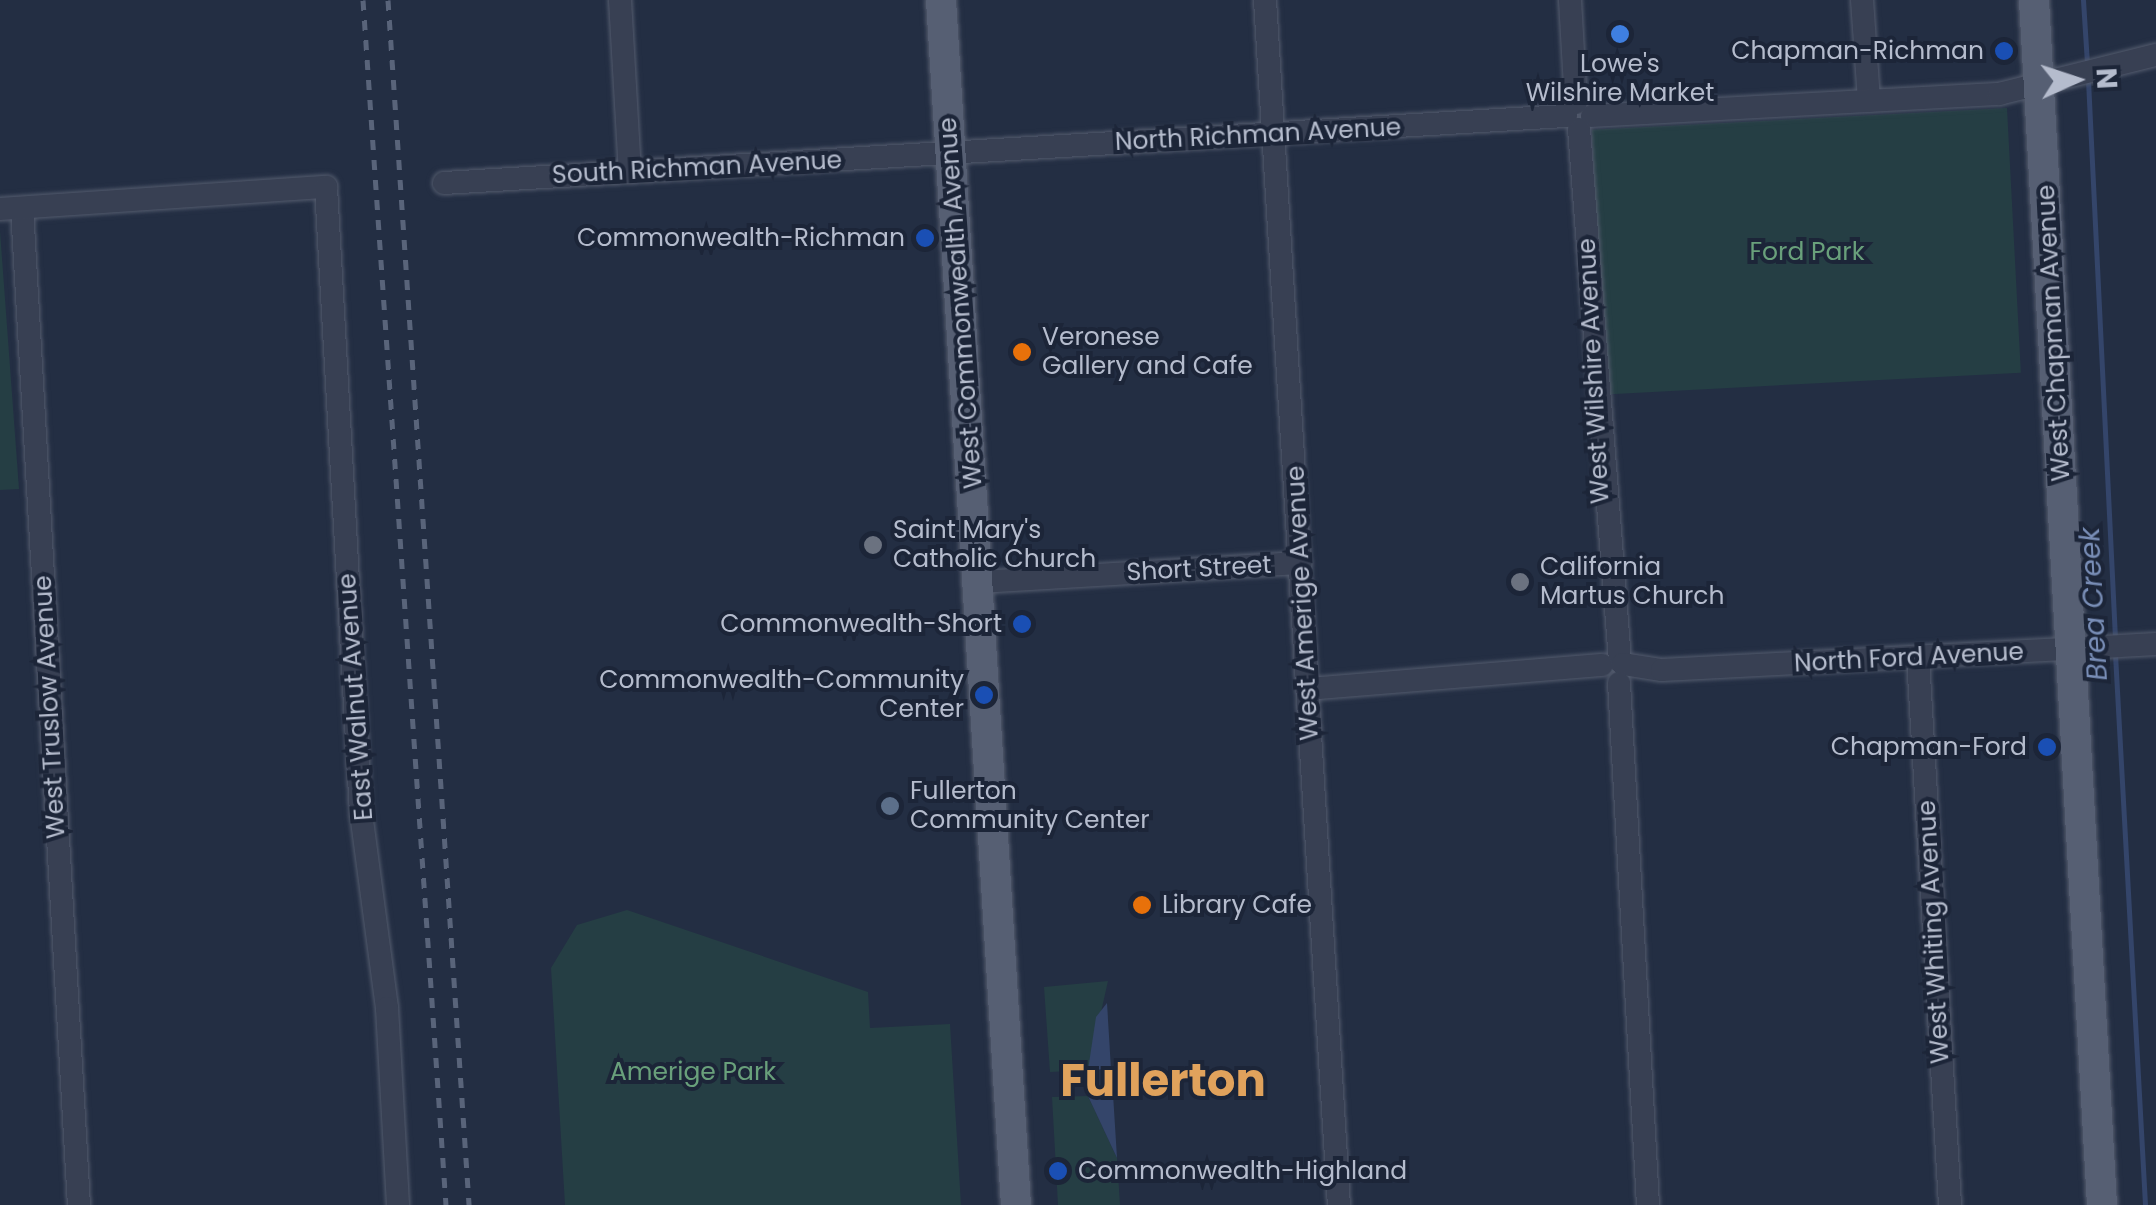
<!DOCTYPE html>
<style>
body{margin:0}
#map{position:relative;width:2156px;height:1205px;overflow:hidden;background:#232e43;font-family:Poppins,sans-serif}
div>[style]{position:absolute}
.green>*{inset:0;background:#253e44;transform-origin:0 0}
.water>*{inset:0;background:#34456a}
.stream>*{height:5px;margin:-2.5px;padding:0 2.5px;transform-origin:2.5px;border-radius:2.5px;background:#34456a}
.roads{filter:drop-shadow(0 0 2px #535b6d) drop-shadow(0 0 2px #535b6d)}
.minor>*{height:22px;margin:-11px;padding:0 11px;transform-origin:11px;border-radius:11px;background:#384053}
.major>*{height:30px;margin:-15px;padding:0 15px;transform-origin:15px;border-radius:15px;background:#565f73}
.rail>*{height:5px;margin-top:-2.5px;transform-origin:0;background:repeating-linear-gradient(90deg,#59647a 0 10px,transparent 0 20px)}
.dots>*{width:28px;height:28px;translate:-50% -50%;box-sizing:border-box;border:5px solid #1c2538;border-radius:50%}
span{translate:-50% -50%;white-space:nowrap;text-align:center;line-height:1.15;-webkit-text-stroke:8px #1c2538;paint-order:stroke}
.poi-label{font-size:25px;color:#b5bccd}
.right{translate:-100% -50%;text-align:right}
.left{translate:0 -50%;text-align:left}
.street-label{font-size:25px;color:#b5bccd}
.park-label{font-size:25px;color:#69a07b}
.water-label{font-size:28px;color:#798eb7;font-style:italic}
.town-label{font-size:45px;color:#e0a25c;font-weight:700}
.north{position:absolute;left:2026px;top:30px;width:100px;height:100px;-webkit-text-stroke:8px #1c2538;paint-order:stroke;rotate:87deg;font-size:28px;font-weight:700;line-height:40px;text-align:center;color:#b5bccd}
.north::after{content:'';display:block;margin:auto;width:35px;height:45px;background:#b5bccd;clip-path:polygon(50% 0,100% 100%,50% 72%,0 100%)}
</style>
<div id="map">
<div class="green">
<i style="left:2007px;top:108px;width:265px;height:416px;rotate:87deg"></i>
<i style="clip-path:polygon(0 231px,19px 489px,0 490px)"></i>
<i style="clip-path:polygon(627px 910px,868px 992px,870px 1028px,950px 1024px,961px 1205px,565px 1205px,551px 968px,577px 925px)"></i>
<i style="clip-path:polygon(1108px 981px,1088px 1070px,1050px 1072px,1044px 987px)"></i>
<i style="clip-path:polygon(1088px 1096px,1117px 1158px,1120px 1205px,1058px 1205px,1052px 1097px)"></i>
</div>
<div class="water">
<i style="clip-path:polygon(1107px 1003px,1111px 1069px,1088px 1070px,1096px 1017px)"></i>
<i style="clip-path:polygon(1113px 1094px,1117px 1158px,1088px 1096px)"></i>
</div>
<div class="stream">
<i style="left:2083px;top:0;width:64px;rotate:86.4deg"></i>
<i style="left:2088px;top:80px;width:559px;rotate:87.23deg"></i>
<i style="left:2115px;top:654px;width:552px;rotate:86.88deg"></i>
</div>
<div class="roads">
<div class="minor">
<i style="left:620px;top:0;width:171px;rotate:86.7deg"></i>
<i style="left:1265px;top:0;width:1207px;rotate:86.49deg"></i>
<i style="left:1570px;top:0;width:103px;rotate:86.7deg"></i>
<i style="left:1862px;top:0;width:101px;rotate:86deg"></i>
<i style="left:1592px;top:116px;width:408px;rotate:-3.1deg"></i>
<i style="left:1999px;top:94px;width:162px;rotate:-14deg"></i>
<i style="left:1579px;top:129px;width:534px;rotate:85.59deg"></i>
<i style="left:444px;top:183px;width:1124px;rotate:-3.42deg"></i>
<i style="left:22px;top:208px;width:999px;rotate:86.73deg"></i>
<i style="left:0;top:209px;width:327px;rotate:-3.9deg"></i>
<i style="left:326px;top:187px;width:627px;rotate:86.8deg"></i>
<i style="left:361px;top:813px;width:197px;rotate:82.4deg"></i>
<i style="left:387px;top:1008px;width:197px;rotate:86.8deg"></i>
<i style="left:978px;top:582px;width:323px;rotate:-3.4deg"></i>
<i style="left:1918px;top:658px;width:548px;rotate:86.65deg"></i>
<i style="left:1623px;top:664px;width:39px;rotate:9deg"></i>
<i style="left:1662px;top:670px;width:495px;rotate:-3deg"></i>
<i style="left:1619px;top:683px;width:523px;rotate:86.82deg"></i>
<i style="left:1308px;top:689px;width:295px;rotate:-4.7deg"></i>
</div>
<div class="major">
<i style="left:941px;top:0;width:1207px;rotate:86.44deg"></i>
<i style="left:2034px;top:0;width:1207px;rotate:86.77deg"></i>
</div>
</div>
<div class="rail">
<i style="left:363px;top:0;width:1208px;rotate:86.06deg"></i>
<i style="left:388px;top:0;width:1208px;rotate:86.15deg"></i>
</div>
<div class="dots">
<i style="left:1620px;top:34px;background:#3f7fe0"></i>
<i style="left:2004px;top:51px;background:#1a4fb4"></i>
<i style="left:925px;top:238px;background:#1a4fb4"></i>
<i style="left:1022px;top:352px;background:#e8710a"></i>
<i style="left:873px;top:545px;background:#6b7280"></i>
<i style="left:1520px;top:582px;background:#6b7280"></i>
<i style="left:1022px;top:624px;background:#1a4fb4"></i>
<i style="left:984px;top:695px;background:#1a4fb4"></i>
<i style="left:2047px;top:747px;background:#1a4fb4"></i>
<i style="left:890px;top:806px;background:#5c6f8a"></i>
<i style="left:1142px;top:905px;background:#e8710a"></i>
<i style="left:1058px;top:1171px;background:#1a4fb4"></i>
</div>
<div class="poi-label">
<span class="right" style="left:1984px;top:51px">Chapman-Richman</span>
<span style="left:1620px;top:79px">Lowe's<br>Wilshire Market</span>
<span class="right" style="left:905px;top:238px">Commonwealth-Richman</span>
<span class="left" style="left:1042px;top:352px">Veronese<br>Gallery and Cafe</span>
<span class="left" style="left:893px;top:545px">Saint Mary's<br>Catholic Church</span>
<span class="left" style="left:1540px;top:582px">California<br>Martus Church</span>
<span class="right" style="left:1002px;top:624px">Commonwealth-Short</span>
<span class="right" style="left:964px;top:695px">Commonwealth-Community<br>Center</span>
<span class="right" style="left:2027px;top:747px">Chapman-Ford</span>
<span class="left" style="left:910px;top:806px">Fullerton<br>Community Center</span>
<span class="left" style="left:1162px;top:905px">Library Cafe</span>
<span class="left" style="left:1078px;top:1171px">Commonwealth-Highland</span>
</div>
<div class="street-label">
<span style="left:1258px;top:135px;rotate:-3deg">North Richman Avenue</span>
<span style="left:697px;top:168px;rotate:-3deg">South Richman Avenue</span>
<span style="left:961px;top:303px;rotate:-94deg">West Commonwealth Avenue</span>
<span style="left:2054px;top:333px;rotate:-93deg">West Chapman Avenue</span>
<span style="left:1594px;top:371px;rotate:-93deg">West Wilshire Avenue</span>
<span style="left:1199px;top:569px;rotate:-3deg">Short Street</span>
<span style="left:1303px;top:603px;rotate:-93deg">West Amerige Avenue</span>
<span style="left:1909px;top:658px;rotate:-3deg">North Ford Avenue</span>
<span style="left:356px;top:697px;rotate:-94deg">East Walnut Avenue</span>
<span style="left:50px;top:707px;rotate:-93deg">West Truslow Avenue</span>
<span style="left:1934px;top:932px;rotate:-93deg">West Whiting Avenue</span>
</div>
<div class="park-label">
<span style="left:1807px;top:252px">Ford Park</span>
<span style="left:693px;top:1072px">Amerige Park</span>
</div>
<div class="water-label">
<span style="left:2094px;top:604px;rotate:-93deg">Brea Creek</span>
</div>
<div class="town-label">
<span style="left:1163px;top:1081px">Fullerton</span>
</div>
<div class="north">N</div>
</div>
